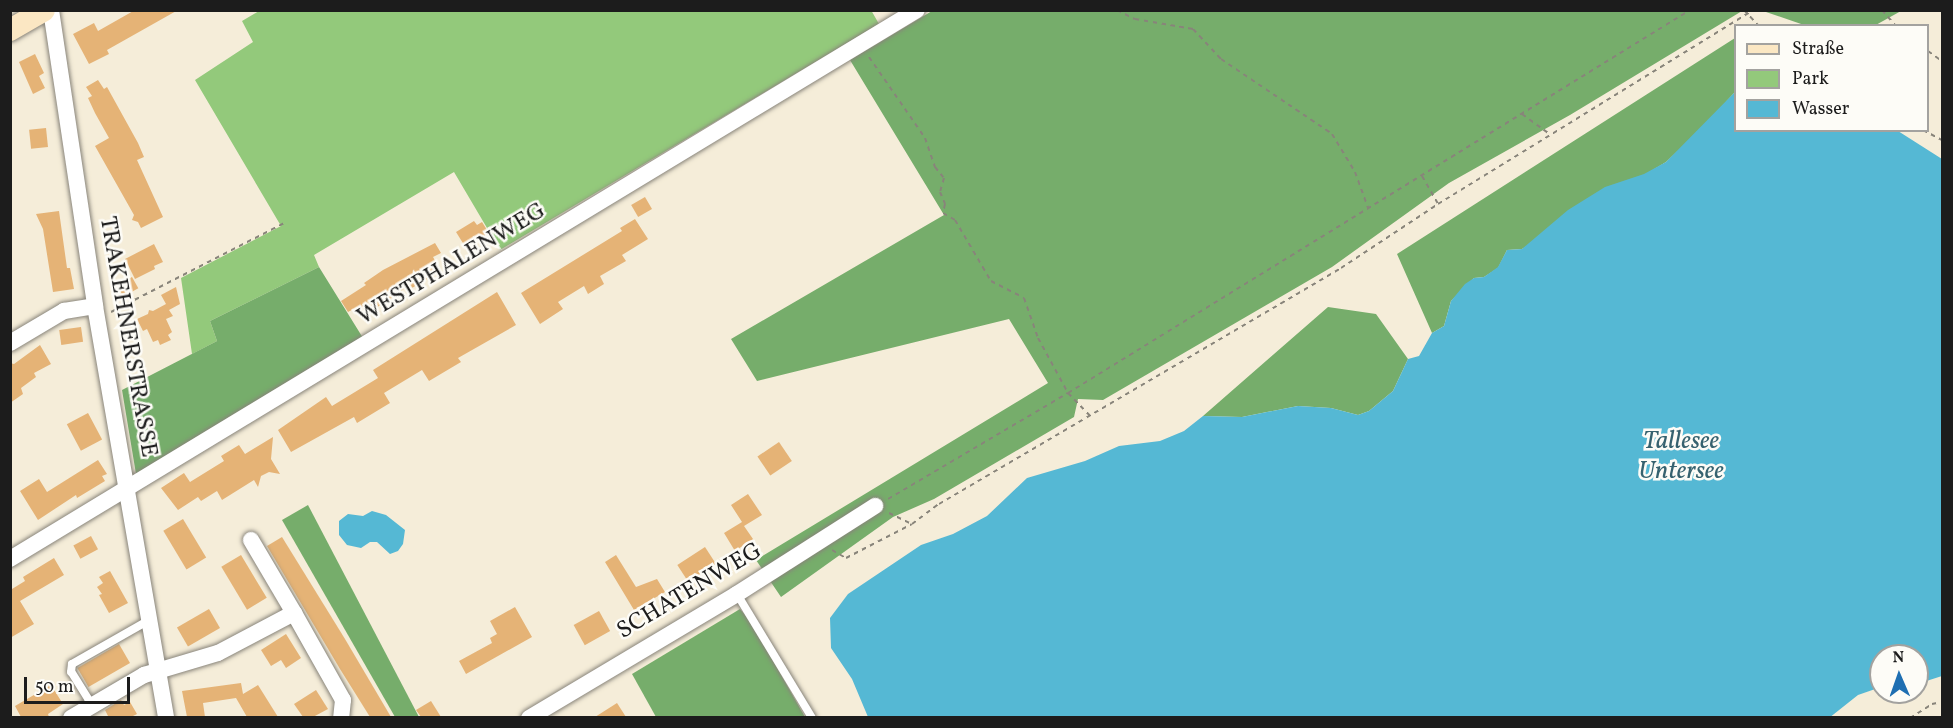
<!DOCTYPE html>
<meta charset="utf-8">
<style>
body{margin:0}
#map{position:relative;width:1953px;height:728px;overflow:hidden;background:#f5edd9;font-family:Vollkorn,serif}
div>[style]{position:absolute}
.green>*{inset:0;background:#93c97b}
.forest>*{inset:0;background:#76ad6b}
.water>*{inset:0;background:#55b8d4}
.building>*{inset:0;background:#e5b376;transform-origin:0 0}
.path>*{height:2px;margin-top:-1px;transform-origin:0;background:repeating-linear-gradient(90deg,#88847a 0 4.5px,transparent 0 9px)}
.roads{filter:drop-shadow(0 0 2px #88847a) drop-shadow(0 0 2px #88847a)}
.lane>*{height:8px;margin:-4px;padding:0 4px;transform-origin:4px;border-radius:4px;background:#fff}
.street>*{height:16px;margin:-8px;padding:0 8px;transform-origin:8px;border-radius:8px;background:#fff}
.secondary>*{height:22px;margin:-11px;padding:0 11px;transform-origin:11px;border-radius:11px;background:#fbe7c3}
span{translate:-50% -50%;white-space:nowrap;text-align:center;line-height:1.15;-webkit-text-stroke:5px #fdfcf7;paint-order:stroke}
.street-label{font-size:24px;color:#1c1c1c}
.water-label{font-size:26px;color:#36626f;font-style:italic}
.frame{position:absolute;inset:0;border:12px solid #1c1c1c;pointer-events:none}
.legend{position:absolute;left:1734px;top:24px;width:195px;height:108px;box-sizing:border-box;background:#fdfcf7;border:2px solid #a3a29f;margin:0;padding:8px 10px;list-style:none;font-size:18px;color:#1c1c1c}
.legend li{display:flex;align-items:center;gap:12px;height:30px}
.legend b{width:30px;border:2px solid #a3a29f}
.north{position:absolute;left:1869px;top:644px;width:60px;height:60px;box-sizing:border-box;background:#fdfcf7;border:2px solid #a3a29f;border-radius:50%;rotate:358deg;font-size:16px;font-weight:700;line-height:24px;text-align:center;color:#1c1c1c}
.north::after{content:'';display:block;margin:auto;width:21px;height:27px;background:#1f6fb2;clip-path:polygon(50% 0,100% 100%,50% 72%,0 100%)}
.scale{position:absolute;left:24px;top:677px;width:106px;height:27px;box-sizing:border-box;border:3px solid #1c1c1c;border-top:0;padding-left:8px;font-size:18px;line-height:21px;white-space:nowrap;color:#1c1c1c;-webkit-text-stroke:4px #fdfcf7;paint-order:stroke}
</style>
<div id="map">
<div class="green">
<i style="clip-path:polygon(871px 10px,879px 24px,500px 250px,454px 172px,314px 255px,319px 267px,210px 321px,217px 341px,192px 354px,181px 278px,281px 226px,195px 80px,253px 42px,242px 21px,259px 11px)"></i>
</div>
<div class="forest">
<i style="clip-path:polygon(932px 11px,1742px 11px,1570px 115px,1449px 183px,1332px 267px,1103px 400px,1078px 399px,1074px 417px,934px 499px,893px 517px,781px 597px,756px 560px,1048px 383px,1009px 319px,757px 381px,731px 339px,944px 215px,850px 60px)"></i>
<i style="clip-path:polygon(1763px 11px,1901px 11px,1874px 26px,1804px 25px)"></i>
<i style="clip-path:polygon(1735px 38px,1735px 92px,1698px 132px,1666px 162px,1522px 249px,1507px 250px,1498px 268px,1484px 277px,1474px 278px,1451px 301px,1444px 326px,1432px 333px,1397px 254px)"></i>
<i style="clip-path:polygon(319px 267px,363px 338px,136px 474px,122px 390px,217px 341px,210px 321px)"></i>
<i style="clip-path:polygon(1328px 307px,1376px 314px,1408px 359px,1393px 391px,1369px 411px,1358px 415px,1331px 408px,1298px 406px,1242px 417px,1203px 416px)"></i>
<i style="clip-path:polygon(308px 505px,419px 717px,395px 717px,282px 520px)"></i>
<i style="clip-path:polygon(740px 609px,751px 622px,805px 717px,656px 717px,632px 674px)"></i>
</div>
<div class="water">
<i style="clip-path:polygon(1735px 92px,1736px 130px,1898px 131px,1942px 159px,1942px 676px,1917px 684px,1917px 656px,1881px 656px,1881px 687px,1858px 695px,1829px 718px,868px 717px,852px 679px,831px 648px,830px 618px,848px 594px,921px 545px,953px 534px,987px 516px,1027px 478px,1085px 461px,1119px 446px,1160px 441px,1184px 431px,1203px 416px,1242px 417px,1298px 406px,1331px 408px,1358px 415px,1369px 411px,1393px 391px,1408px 359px,1419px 356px,1432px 333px,1444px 326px,1451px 301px,1465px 284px,1474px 278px,1484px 277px,1498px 267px,1507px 250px,1522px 249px,1568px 210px,1605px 187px,1644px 174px,1666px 162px)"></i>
<i style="clip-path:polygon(372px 511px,386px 515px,405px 530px,403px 544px,398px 551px,390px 554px,377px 542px,370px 542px,361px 548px,347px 545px,339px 535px,339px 521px,348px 514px,363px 516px)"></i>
</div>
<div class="building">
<i style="clip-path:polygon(135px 10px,178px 10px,107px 50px,109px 54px,89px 64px,73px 34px,94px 23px,98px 31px)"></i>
<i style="clip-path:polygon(35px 54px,44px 73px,39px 76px,45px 88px,33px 94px,19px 62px)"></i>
<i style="clip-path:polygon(98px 80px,104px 89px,107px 87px,138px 143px,144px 157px,137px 160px,163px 217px,141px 228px,138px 222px,132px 220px,134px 215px,95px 146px,109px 138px,95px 113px,88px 98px,92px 96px,86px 87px)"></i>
<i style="left:46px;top:128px;width:19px;height:17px;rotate:84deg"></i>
<i style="left:645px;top:197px;width:14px;height:16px;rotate:60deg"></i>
<i style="clip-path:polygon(59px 211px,67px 268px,70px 268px,74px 289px,53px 292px,43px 229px,36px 214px)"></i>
<i style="clip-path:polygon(635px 219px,648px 239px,622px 255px,626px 261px,600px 276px,604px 284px,588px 294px,584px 286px,558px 302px,563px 309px,540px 324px,521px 293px,622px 231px,620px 228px)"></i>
<i style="clip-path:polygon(474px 221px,477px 225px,482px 222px,489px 233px,466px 248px,456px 232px)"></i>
<i style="clip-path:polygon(435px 243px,441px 253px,433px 257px,441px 271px,412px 288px,410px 285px,363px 317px,357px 307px,348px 312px,341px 301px,366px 285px,364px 283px,383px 270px)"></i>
<i style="clip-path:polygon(154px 244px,163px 262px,154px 266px,155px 269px,135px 279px,125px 259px)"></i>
<i style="left:132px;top:277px;width:13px;height:17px;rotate:61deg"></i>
<i style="clip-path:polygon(176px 287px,180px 304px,169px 310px,173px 316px,166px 319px,172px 332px,168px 335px,171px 340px,160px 345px,158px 340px,153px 342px,147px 329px,143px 331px,137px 319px,148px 314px,149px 310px,153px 311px,166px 304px,161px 295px)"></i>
<i style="clip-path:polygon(497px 292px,516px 325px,458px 358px,461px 362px,429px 381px,422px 370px,384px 393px,390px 403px,357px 423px,354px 417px,291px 452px,278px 430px,326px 397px,332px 406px,378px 378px,373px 370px)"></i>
<i style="left:81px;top:327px;width:15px;height:22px;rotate:82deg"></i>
<i style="clip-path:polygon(40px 345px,51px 364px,34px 373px,36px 377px,21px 388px,23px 394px,10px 403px,10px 363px,14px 364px)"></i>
<i style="left:88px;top:413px;width:30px;height:24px;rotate:62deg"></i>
<i style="clip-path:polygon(273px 437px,271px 459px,280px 474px,269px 472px,261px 476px,258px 487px,254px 480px,222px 500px,217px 491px,201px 501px,198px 497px,178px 510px,161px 488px,184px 473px,190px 482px,224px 461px,221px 456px,239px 445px,245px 454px)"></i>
<i style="left:779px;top:442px;width:23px;height:26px;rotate:56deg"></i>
<i style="clip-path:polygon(98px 460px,107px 474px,102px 476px,105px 481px,77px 498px,76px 495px,38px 520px,20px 491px,39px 479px,47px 492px)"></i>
<i style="clip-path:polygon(748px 494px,762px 515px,744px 526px,753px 539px,735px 551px,724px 533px,742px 522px,731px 505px)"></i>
<i style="left:183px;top:519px;width:45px;height:23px;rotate:59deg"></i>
<i style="left:91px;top:536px;width:15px;height:20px;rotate:62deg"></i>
<i style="clip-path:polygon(282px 537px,345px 639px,391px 717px,370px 717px,340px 669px,267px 546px)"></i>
<i style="left:705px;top:547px;width:20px;height:33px;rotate:57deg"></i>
<i style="left:241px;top:555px;width:50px;height:23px;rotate:59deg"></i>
<i style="clip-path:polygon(616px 555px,636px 587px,657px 579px,665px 592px,634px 610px,605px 562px)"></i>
<i style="clip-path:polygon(54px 558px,64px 575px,20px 601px,34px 624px,10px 638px,10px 585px,12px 589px,25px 581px,23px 577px)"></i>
<i style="clip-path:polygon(110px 571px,128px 603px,109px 613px,99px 595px,102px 594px,97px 587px,103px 583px,99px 577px)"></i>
<i style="clip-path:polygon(515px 607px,532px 637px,466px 674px,459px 661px,492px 643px,490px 638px,497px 634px,490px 621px)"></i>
<i style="left:209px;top:609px;width:22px;height:37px;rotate:60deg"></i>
<i style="left:599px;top:611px;width:23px;height:29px;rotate:61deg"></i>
<i style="clip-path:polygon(286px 634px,301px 658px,286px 668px,281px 660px,271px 666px,261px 650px)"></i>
<i style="left:119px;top:644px;width:22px;height:48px;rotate:60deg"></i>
<i style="clip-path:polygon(241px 683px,243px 694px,258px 685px,278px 717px,247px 717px,236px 698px,203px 703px,205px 717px,187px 717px,182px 691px)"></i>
<i style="clip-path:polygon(51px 685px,63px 704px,48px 714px,49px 717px,21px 717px,15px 706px)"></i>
<i style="clip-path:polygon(316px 690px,328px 709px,313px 717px,303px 717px,294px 704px)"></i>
<i style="clip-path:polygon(121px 700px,124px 705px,130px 702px,137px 714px,131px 717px,105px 717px,108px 716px,105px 710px)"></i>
<i style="clip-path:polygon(431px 701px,441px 717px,421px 717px,416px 710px)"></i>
<i style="clip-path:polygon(617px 703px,626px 717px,595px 717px)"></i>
</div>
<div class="path">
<i style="left:1117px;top:10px;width:20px;rotate:27deg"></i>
<i style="left:1135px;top:19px;width:59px;rotate:9.8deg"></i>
<i style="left:1193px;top:29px;width:41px;rotate:47deg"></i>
<i style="left:1221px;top:59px;width:134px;rotate:34deg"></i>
<i style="left:1332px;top:134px;width:44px;rotate:58.8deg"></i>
<i style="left:1355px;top:172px;width:38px;rotate:70deg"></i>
<i style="left:1744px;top:10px;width:22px;rotate:47deg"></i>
<i style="left:1882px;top:10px;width:21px;rotate:49deg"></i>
<i style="left:1928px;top:51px;width:17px;rotate:36deg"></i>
<i style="left:869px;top:57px;width:98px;rotate:55.3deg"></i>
<i style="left:925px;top:138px;width:31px;rotate:71deg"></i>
<i style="left:935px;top:167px;width:14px;rotate:51deg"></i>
<i style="left:944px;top:178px;width:15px;rotate:106deg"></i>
<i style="left:940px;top:192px;width:13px;rotate:67deg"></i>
<i style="left:945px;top:204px;width:9px;rotate:103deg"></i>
<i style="left:943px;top:213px;width:14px;rotate:30deg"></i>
<i style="left:955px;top:220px;width:71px;rotate:59.5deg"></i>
<i style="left:991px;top:281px;width:37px;rotate:27deg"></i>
<i style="left:1024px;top:298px;width:42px;rotate:70.7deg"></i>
<i style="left:1038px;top:338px;width:63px;rotate:61.4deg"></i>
<i style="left:1068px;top:393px;width:32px;rotate:46deg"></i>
<i style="left:1522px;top:114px;width:36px;rotate:36deg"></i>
<i style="left:1923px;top:130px;width:21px;rotate:28deg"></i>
<i style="left:1422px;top:176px;width:32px;rotate:60deg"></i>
<i style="left:111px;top:312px;width:195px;rotate:-27.2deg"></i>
<i style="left:888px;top:499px;width:209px;rotate:-30.5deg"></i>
<i style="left:1068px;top:393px;width:730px;rotate:-31.62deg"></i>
<i style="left:889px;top:513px;width:25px;rotate:26deg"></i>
<i style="left:912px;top:524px;width:34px;rotate:-37deg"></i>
<i style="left:939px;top:504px;width:466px;rotate:-30.4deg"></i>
<i style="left:1341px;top:268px;width:116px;rotate:-33.4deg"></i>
<i style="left:1438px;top:204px;width:370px;rotate:-31.6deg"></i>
<i style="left:832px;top:550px;width:16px;rotate:30deg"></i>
<i style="left:846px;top:558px;width:74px;rotate:-27.3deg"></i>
<i style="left:1910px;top:718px;width:26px;rotate:-32deg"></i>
<i style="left:1932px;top:704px;width:10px;rotate:-11deg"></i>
</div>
<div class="roads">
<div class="lane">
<i style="left:737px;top:594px;width:145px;rotate:58.8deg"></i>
<i style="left:92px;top:705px;width:39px;rotate:-122deg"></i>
<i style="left:71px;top:672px;width:8px;rotate:-83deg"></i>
<i style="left:72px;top:664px;width:89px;rotate:-29.7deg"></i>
</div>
<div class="street">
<i style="left:51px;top:10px;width:299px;rotate:81.5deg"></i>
<i style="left:95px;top:306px;width:418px;rotate:80.2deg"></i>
<i style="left:10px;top:343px;width:63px;rotate:-30.7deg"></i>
<i style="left:64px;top:311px;width:31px;rotate:-9deg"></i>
<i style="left:251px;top:540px;width:85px;rotate:59.5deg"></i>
<i style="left:10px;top:559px;width:1060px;rotate:-31.19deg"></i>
<i style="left:71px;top:718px;width:85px;rotate:-30.5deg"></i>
<i style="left:144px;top:675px;width:77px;rotate:-16.6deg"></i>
<i style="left:218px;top:653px;width:86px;rotate:-27.8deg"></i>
<i style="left:294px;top:613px;width:100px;rotate:60.6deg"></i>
<i style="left:343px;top:700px;width:18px;rotate:96deg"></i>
<i style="left:529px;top:718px;width:242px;rotate:-30.8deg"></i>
<i style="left:737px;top:594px;width:164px;rotate:-32.5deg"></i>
</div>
<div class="secondary">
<i style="left:10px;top:30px;width:39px;rotate:-30deg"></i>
</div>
</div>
<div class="street-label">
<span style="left:452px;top:265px;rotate:-31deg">WESTPHALENWEG</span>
<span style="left:127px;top:337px;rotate:80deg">TRAKEHNERSTRASSE</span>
<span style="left:690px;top:592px;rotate:-31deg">SCHATENWEG</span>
</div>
<div class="water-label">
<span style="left:1681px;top:457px">Tallesee<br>Untersee</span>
</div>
<div class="frame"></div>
<ul class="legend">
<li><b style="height:8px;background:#fbe7c3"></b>Straße</li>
<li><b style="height:16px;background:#93c97b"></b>Park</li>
<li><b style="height:16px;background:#55b8d4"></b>Wasser</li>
</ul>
<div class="north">N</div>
<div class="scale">50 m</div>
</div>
